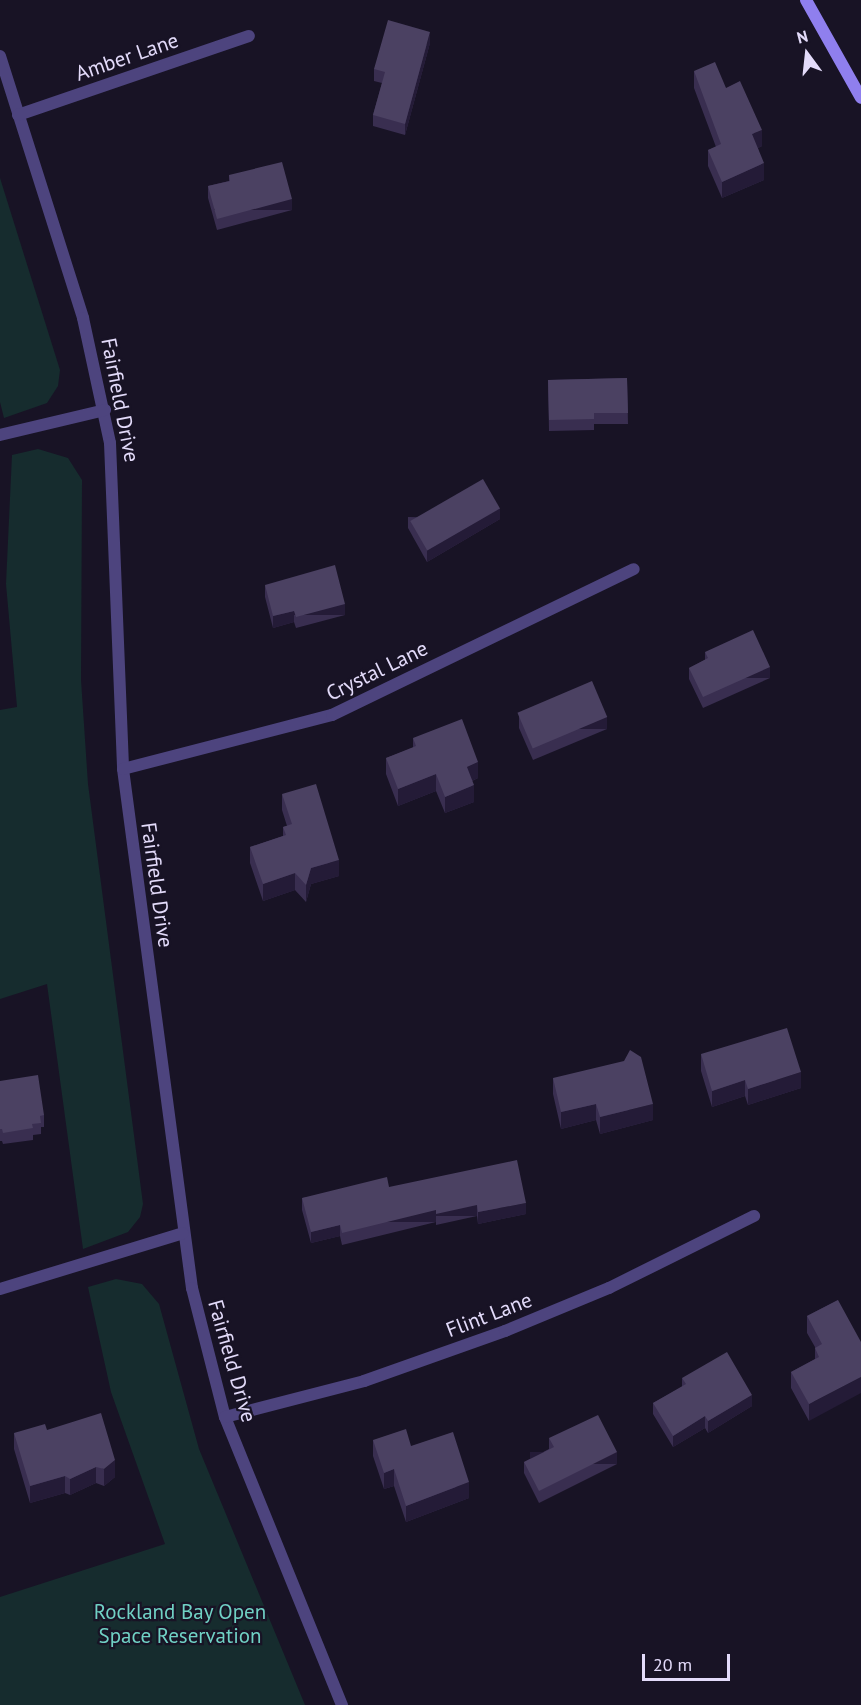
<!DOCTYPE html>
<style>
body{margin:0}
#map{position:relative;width:861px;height:1705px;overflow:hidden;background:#181325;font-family:"PT Sans",sans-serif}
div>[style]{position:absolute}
.green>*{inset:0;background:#162c2e}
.street>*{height:12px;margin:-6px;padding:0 6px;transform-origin:6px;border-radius:6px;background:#4d447e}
.secondary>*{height:12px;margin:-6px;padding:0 6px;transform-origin:6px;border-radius:6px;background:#8f7fee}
.wall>*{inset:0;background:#392e50}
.shaded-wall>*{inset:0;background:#241b37;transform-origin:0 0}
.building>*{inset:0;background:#4b4162;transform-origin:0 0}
span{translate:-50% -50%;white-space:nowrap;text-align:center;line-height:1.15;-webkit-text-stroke:4.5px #181325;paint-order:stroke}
.street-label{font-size:21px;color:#e3dbfa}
.park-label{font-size:21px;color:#70d1c5}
.north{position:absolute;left:777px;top:24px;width:60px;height:60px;-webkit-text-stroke:4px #181325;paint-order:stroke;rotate:345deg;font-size:16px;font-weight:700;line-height:24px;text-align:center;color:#e3dbfa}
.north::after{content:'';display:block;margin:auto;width:21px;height:27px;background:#e3dbfa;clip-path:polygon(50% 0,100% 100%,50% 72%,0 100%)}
.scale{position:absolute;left:642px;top:1654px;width:88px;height:27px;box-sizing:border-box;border:3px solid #e3dbfa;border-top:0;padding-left:8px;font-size:18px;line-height:21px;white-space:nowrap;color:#e3dbfa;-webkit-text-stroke:4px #181325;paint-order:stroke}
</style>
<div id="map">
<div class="green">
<i style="clip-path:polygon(0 178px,60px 370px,58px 386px,47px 403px,4px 418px,0 402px)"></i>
<i style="clip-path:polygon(38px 449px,68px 458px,82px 480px,81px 680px,88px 784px,143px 1204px,140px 1217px,128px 1232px,83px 1249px,47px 984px,0 999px,0 710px,17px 707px,6px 584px,12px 455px)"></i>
<i style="clip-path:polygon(116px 1279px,142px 1284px,159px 1304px,199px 1449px,305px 1705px,0 1705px,0 1597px,165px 1544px,111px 1392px,88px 1287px)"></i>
</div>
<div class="street">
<i style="left:0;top:56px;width:275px;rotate:72.4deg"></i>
<i style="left:83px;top:318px;width:128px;rotate:77.8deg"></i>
<i style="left:110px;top:443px;width:326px;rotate:87.7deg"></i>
<i style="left:123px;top:769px;width:524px;rotate:82.43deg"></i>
<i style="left:192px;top:1288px;width:133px;rotate:75.7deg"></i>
<i style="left:225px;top:1417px;width:311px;rotate:67.9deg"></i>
<i style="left:18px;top:115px;width:244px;rotate:-18.9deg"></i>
<i style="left:0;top:435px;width:108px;rotate:-13.4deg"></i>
<i style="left:123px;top:769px;width:216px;rotate:-14.5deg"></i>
<i style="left:332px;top:715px;width:335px;rotate:-25.8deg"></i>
<i style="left:0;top:1289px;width:191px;rotate:-17deg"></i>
<i style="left:225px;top:1417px;width:144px;rotate:-14.5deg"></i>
<i style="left:364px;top:1381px;width:150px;rotate:-19.5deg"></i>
<i style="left:505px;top:1331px;width:113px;rotate:-22.5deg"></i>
<i style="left:609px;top:1288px;width:162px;rotate:-26.4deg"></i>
</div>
<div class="secondary">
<i style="left:806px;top:0;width:112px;rotate:60.7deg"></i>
</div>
<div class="wall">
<i style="clip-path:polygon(430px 43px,405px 135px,373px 126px,373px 115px,382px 83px,374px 81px,374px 69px)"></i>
<i style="clip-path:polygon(694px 71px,726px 88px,762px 146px,758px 148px,764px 180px,722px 198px,708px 166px,708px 150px,716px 147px,694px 88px)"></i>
<i style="clip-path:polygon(229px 175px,292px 210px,217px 230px,208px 198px,208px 186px,229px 181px)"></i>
<i style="clip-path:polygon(627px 378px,628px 424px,594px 424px,594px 430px,549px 431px,548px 380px)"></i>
<i style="clip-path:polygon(408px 517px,500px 519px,427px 562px,408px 528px)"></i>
<i style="clip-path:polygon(265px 585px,345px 615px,296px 628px,294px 622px,273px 628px,265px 597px)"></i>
<i style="clip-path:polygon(705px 652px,770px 678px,703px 708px,689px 679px,689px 668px,705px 660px)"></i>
<i style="clip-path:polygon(519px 716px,607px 729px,533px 760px,519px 728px)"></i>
<i style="clip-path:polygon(413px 738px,478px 778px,472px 781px,474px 802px,445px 813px,436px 791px,398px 806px,386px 774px,386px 758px,413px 748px)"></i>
<i style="clip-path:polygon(282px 794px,339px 876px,311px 884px,306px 902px,295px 890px,263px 901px,250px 863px,250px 847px,283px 836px,283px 827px,287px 826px,282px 810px)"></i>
<i style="clip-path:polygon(701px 1054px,801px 1088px,748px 1105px,745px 1096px,712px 1107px,701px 1071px)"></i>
<i style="clip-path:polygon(553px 1078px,653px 1120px,600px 1134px,596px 1120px,561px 1129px,553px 1094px)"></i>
<i style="clip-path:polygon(0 1081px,44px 1115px,44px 1127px,41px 1127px,41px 1134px,33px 1135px,33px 1140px,3px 1144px,2px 1141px,0 1141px)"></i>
<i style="clip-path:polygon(389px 1187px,526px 1214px,478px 1224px,477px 1216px,436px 1225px,436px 1222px,342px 1245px,340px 1236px,311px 1243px,302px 1210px,302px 1198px)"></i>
<i style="clip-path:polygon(838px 1300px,809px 1421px,791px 1388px,791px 1372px,815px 1359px,815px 1347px,807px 1333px,807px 1316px)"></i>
<i style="clip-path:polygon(682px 1378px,752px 1406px,708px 1433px,705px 1428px,673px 1447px,653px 1414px,653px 1403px,682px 1387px)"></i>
<i style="clip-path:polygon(47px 1430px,115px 1477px,104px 1486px,96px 1483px,70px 1495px,65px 1493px,30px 1503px,14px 1449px,14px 1433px)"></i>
<i style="clip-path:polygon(549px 1438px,617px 1464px,539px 1503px,524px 1473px,524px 1462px,549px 1449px)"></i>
<i style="clip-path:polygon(373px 1440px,411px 1446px,469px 1498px,406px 1522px,394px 1486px,384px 1489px,373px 1456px)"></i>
</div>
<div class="shaded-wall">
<i style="clip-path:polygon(430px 32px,430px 43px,405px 135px,405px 124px)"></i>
<i style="clip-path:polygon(762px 130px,762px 146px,752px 151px,752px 134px)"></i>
<i style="clip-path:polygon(764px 163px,764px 180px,722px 198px,722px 182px)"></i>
<i style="left:292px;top:199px;width:11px;height:78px;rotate:90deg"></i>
<i style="clip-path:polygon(500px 508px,500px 519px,427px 562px,427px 550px)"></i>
<i style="left:345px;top:604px;width:11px;height:51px;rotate:90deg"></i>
<i style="clip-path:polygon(294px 611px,294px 622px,273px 628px,273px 616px)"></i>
<i style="left:770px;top:667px;width:11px;height:73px;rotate:90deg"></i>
<i style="left:607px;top:717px;width:12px;height:80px;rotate:90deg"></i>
<i style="clip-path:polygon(478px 762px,478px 778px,467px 783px,467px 767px)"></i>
<i style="clip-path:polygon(436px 774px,436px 791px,398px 806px,398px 789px)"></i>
<i style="clip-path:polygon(474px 785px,474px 802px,445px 813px,445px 797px)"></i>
<i style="clip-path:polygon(339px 860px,339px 876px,311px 884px,306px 902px,306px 885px,311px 868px)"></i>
<i style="clip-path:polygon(295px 873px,295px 890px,263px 901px,263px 884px)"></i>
<i style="clip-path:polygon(801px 1072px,801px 1088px,748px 1105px,748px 1089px)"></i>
<i style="clip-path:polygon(745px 1080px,745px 1096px,712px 1107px,712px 1091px)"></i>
<i style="clip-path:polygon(596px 1104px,596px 1120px,561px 1129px,561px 1112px)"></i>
<i style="clip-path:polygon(653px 1104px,653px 1120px,600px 1134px,600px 1117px)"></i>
<i style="clip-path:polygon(526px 1203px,526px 1214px,478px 1224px,478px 1212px)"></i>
<i style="left:477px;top:1205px;width:11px;height:42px;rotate:90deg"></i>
<i style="left:436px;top:1210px;width:12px;height:97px;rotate:90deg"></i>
<i style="clip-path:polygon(340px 1225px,340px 1236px,311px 1243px,311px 1232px)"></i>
<i style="clip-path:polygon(861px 1377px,861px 1393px,809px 1421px,809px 1404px)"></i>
<i style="clip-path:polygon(752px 1395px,752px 1406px,708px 1433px,708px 1421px)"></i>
<i style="clip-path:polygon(705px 1416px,705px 1428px,673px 1447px,673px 1436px)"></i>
<i style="left:617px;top:1452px;width:12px;height:87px;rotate:90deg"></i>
<i style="clip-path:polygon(115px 1460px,115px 1477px,104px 1486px,104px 1469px)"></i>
<i style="clip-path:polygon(96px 1467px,96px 1483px,70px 1495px,70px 1479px)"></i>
<i style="clip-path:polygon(394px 1469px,394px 1486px,384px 1489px,384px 1473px)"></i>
<i style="clip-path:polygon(65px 1476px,65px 1493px,30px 1503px,30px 1486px)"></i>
<i style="clip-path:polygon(469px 1482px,469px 1498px,406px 1522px,406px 1506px)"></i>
</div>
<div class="building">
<i style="clip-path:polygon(388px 20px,430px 32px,405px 124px,373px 115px,385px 72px,374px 69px)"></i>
<i style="clip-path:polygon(715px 62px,726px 88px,740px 81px,762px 130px,752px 134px,764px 163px,722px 182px,708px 150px,721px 144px,694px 71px)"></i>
<i style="clip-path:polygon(282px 162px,292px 199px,217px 219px,208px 186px,230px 181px,229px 175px)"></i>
<i style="clip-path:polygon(627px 378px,628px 413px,594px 413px,594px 419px,549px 420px,548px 380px)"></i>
<i style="left:483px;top:479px;width:34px;height:84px;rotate:60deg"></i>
<i style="clip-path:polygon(335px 565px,345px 604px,296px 617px,294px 611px,273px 616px,265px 585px)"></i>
<i style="clip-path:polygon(753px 630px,770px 667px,703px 697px,689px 668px,708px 658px,705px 652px)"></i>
<i style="left:592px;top:681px;width:39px;height:81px;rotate:67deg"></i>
<i style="clip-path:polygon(462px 719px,478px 762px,467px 767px,474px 785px,445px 797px,436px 774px,398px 789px,386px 758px,416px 746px,413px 738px)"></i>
<i style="clip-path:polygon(316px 784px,339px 860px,311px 868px,306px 885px,295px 873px,263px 884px,250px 847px,286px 835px,283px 827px,292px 824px,282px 794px)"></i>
<i style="clip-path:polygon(787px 1028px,801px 1072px,748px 1089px,745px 1080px,712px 1091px,701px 1054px)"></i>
<i style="clip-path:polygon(630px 1050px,641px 1057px,653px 1104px,600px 1117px,596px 1104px,561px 1112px,553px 1078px,624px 1061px)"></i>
<i style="clip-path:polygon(38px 1075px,44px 1115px,40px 1116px,41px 1123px,32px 1124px,33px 1128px,3px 1133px,2px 1129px,0 1129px,0 1081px)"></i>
<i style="clip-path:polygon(517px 1160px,526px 1203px,478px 1212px,477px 1205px,436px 1214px,436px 1210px,342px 1233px,340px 1225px,311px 1232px,302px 1198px,387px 1177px,389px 1187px)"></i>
<i style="clip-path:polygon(838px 1300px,861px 1342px,861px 1377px,809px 1404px,791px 1372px,819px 1357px,815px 1348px,822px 1344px,807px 1316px)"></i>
<i style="clip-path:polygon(727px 1352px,752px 1395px,708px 1421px,705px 1416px,673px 1436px,653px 1403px,686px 1384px,682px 1378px)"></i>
<i style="clip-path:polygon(101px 1413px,115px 1460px,104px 1469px,96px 1467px,70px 1479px,65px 1476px,30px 1486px,14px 1433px,45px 1424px,47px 1430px)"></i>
<i style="clip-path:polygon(598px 1415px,617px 1452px,539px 1491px,524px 1462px,554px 1447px,549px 1438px)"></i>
<i style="clip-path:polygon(406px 1429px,411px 1446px,453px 1432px,469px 1482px,406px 1506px,394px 1469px,384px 1473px,373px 1440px)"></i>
</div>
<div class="street-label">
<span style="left:127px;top:57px;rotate:-19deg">Amber Lane</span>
<span style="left:120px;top:400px;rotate:79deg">Fairfield Drive</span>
<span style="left:377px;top:671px;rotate:-26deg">Crystal Lane</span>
<span style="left:157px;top:885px;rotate:82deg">Fairfield Drive</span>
<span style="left:489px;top:1315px;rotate:-21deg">Flint Lane</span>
<span style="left:232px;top:1361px;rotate:74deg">Fairfield Drive</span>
</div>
<div class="park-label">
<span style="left:180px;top:1624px">Rockland Bay Open<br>Space Reservation</span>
</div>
<div class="north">N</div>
<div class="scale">20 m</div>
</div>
